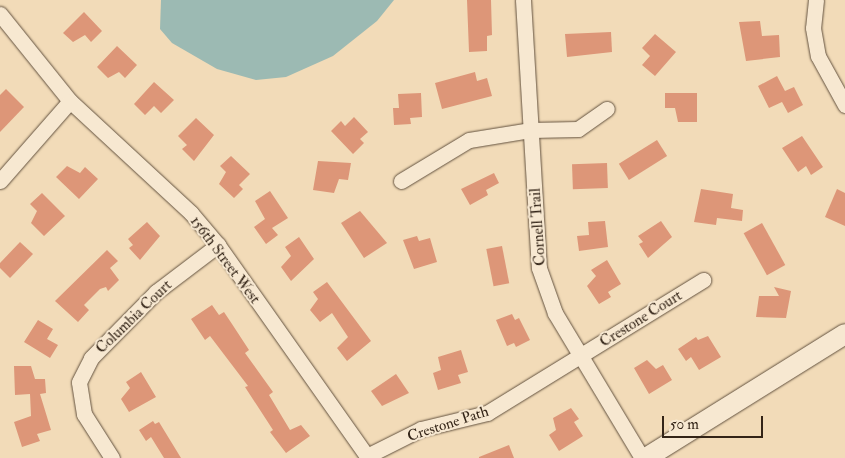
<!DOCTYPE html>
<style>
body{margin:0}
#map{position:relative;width:845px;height:458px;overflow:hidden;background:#f2dbb8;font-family:"IM FELL Double Pica",serif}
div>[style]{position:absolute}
.water>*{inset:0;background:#9cbab3}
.building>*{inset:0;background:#dd9678;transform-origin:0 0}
.roads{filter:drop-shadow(0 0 1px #63523f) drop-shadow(0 0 1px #63523f)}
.street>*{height:15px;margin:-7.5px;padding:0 7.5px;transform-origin:7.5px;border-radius:7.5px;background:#f7e8d1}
.secondary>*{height:20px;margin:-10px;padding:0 10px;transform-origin:10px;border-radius:10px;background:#f7e8d1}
span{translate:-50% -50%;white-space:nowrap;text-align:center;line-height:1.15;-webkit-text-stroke:4px #f7e8d1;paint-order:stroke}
.street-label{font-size:15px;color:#332417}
.scale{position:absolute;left:662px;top:416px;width:101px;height:22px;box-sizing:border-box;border:2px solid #332417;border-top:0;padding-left:6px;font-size:15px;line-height:18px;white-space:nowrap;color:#332417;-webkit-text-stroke:4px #f7e8d1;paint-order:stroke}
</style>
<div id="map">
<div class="water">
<i style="clip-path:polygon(161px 0,394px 0,377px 21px,333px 56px,286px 77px,256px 80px,217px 69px,172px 43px,160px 29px)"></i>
</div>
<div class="building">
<i style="clip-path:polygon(467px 0,491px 0,492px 35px,487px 36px,487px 51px,469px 52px)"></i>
<i style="clip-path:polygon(84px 12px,102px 31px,91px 42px,85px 35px,73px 42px,63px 33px)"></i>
<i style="clip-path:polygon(760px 21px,762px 36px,779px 35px,780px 57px,746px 61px,739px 22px)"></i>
<i style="clip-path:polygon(611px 32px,612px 52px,567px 57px,565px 34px)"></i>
<i style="clip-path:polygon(655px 34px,676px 52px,655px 76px,642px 65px,650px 56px,642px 48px)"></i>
<i style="clip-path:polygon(117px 46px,137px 65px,125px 78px,119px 72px,108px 78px,97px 67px)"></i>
<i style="clip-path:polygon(475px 72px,477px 81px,487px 78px,492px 96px,442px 109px,435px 83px)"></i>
<i style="clip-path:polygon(777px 76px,785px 91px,794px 87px,803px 105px,788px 113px,782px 102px,769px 108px,758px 86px)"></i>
<i style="clip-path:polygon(154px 82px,174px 100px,161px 113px,154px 106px,145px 115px,134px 104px)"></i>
<i style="clip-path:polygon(6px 89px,24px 107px,0 132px,0 95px)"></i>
<i style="clip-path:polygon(421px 93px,422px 117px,410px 118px,411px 124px,394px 125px,393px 108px,399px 108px,398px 94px)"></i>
<i style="clip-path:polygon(665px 93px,697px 93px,697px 122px,678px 122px,675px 108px,665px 108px)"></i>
<i style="clip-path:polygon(354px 117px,368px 132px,360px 139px,364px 143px,353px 154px,331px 131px,341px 121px,345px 126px)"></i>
<i style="clip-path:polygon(196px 118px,214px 135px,194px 161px,182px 149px,187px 145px,178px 136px)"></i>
<i style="clip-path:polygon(802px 136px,823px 167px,811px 175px,806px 166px,798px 172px,782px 148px)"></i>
<i style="left:657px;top:140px;width:19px;height:45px;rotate:58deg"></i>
<i style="clip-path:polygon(231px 156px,250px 174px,239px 185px,243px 189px,234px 198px,219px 184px,226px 172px,220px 166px)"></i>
<i style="clip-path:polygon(318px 161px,351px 163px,348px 180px,339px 179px,334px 193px,313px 190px)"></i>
<i style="left:607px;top:163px;width:25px;height:35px;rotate:88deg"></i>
<i style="clip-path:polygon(67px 166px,80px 173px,85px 167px,98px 179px,79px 199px,56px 177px)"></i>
<i style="clip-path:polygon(494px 173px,499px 183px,486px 190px,488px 195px,470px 205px,461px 189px)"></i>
<i style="clip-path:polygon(701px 189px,733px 194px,731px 208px,743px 210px,742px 221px,717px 218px,716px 225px,694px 222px)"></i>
<i style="clip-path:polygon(837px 189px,845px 193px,845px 226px,825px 217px)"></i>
<i style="clip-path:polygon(270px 191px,288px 218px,272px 228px,278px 235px,266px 244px,254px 227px,265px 219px,255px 201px)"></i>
<i style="clip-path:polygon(42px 193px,65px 216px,44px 236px,31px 223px,37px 211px,30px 204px)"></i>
<i style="clip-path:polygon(360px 211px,387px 243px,364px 258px,341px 223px)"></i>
<i style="clip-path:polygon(605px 221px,608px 247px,579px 251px,577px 236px,589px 235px,588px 222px)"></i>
<i style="clip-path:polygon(661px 221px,672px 237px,648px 258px,639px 244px,643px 242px,638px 236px)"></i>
<i style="clip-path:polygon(147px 222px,160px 236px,140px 260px,129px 248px,133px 245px,128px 239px)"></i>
<i style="left:762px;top:223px;width:48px;height:21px;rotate:61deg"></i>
<i style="clip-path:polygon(417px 236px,419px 241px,430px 238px,437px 262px,414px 269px,403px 240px)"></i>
<i style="clip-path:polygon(299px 237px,314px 259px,291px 281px,281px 267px,291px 256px,285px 247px)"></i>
<i style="clip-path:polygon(20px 242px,33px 254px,10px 278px,0 268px,0 263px)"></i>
<i style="left:502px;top:246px;width:38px;height:16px;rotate:79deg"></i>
<i style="clip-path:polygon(107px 250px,118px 261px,110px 268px,119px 280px,108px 291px,106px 287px,100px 289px,84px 305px,89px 310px,78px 322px,55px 301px)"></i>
<i style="clip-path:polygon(607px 260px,621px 284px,608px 292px,611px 297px,599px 304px,587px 286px,596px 276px,591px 270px)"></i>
<i style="clip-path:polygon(327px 282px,371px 341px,347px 361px,337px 348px,348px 337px,332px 313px,320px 322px,310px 310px,318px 299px,313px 292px)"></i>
<i style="clip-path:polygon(774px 287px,791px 291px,786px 318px,756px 317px,759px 296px,779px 296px)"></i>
<i style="clip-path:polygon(212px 305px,219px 315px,224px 312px,232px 324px,249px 350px,245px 353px,273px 392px,269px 395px,290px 430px,301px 425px,310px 436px,286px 453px,270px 432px,273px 430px,245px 387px,248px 386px,210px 336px,205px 340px,191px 319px)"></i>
<i style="clip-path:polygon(512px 314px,515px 320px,519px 318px,530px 340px,516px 347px,514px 343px,507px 346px,496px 320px)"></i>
<i style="clip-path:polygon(38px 320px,53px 329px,47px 339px,58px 345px,50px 358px,24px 342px)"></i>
<i style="clip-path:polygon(708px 336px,721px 357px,699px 370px,691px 357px,686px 361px,678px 349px,696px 337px,698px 340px)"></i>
<i style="clip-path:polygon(461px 350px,468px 372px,458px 375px,461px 383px,438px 390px,433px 373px,441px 370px,438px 357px)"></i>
<i style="clip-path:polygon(647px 360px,656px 369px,663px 365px,672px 380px,649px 394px,634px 368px)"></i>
<i style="clip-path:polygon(14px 366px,31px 366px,35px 379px,45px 379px,46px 393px,40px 394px,51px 430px,37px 434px,40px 441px,22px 447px,14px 422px,31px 416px,30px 394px,15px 395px)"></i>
<i style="clip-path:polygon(141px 372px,156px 397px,129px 412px,121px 399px,130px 388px,126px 382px)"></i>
<i style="clip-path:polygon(396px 374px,409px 393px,382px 406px,371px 391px)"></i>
<i style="clip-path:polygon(571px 408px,579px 419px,574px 422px,583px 436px,559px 451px,549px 435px,556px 430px,553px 418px)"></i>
<i style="clip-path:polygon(153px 421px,155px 424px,159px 422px,181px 458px,164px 458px,151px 437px,146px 441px,139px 430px)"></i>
<i style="clip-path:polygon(509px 445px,514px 458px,479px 458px,479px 457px)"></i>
</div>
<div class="roads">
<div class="street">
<i style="left:523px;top:0;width:268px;rotate:86.6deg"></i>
<i style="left:539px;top:268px;width:48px;rotate:70.4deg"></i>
<i style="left:555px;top:313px;width:169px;rotate:59deg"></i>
<i style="left:816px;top:0;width:28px;rotate:96deg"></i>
<i style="left:813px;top:28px;width:28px;rotate:80deg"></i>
<i style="left:818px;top:56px;width:56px;rotate:61.1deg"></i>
<i style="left:0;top:14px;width:112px;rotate:51.2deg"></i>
<i style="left:70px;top:101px;width:165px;rotate:42.8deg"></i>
<i style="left:191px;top:213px;width:42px;rotate:49.8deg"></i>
<i style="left:218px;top:245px;width:261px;rotate:54.8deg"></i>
<i style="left:0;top:181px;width:106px;rotate:-48.8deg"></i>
<i style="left:401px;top:181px;width:79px;rotate:-31.1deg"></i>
<i style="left:469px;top:140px;width:63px;rotate:-9.2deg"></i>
<i style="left:531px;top:130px;width:47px;rotate:-1.2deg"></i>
<i style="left:578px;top:129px;width:35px;rotate:-35deg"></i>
<i style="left:367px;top:456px;width:60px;rotate:-26.6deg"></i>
<i style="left:421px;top:429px;width:68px;rotate:-13.6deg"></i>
<i style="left:487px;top:413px;width:254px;rotate:-31.6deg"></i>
<i style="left:112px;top:458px;width:52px;rotate:-122.5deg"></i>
<i style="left:84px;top:414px;width:32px;rotate:-99deg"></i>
<i style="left:79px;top:382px;width:27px;rotate:-63deg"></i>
<i style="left:91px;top:358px;width:93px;rotate:-45.4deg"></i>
<i style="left:156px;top:292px;width:78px;rotate:-37.2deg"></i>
</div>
<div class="secondary">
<i style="left:646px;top:458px;width:234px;rotate:-31.9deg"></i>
</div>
</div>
<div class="street-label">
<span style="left:538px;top:227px;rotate:-94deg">Cornell Trail</span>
<span style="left:225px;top:260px;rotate:53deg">156th Street West</span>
<span style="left:134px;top:317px;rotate:-44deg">Columbia Court</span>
<span style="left:641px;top:319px;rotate:-32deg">Crestone Court</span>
<span style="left:448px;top:424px;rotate:-18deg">Crestone Path</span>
</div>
<div class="scale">50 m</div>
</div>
